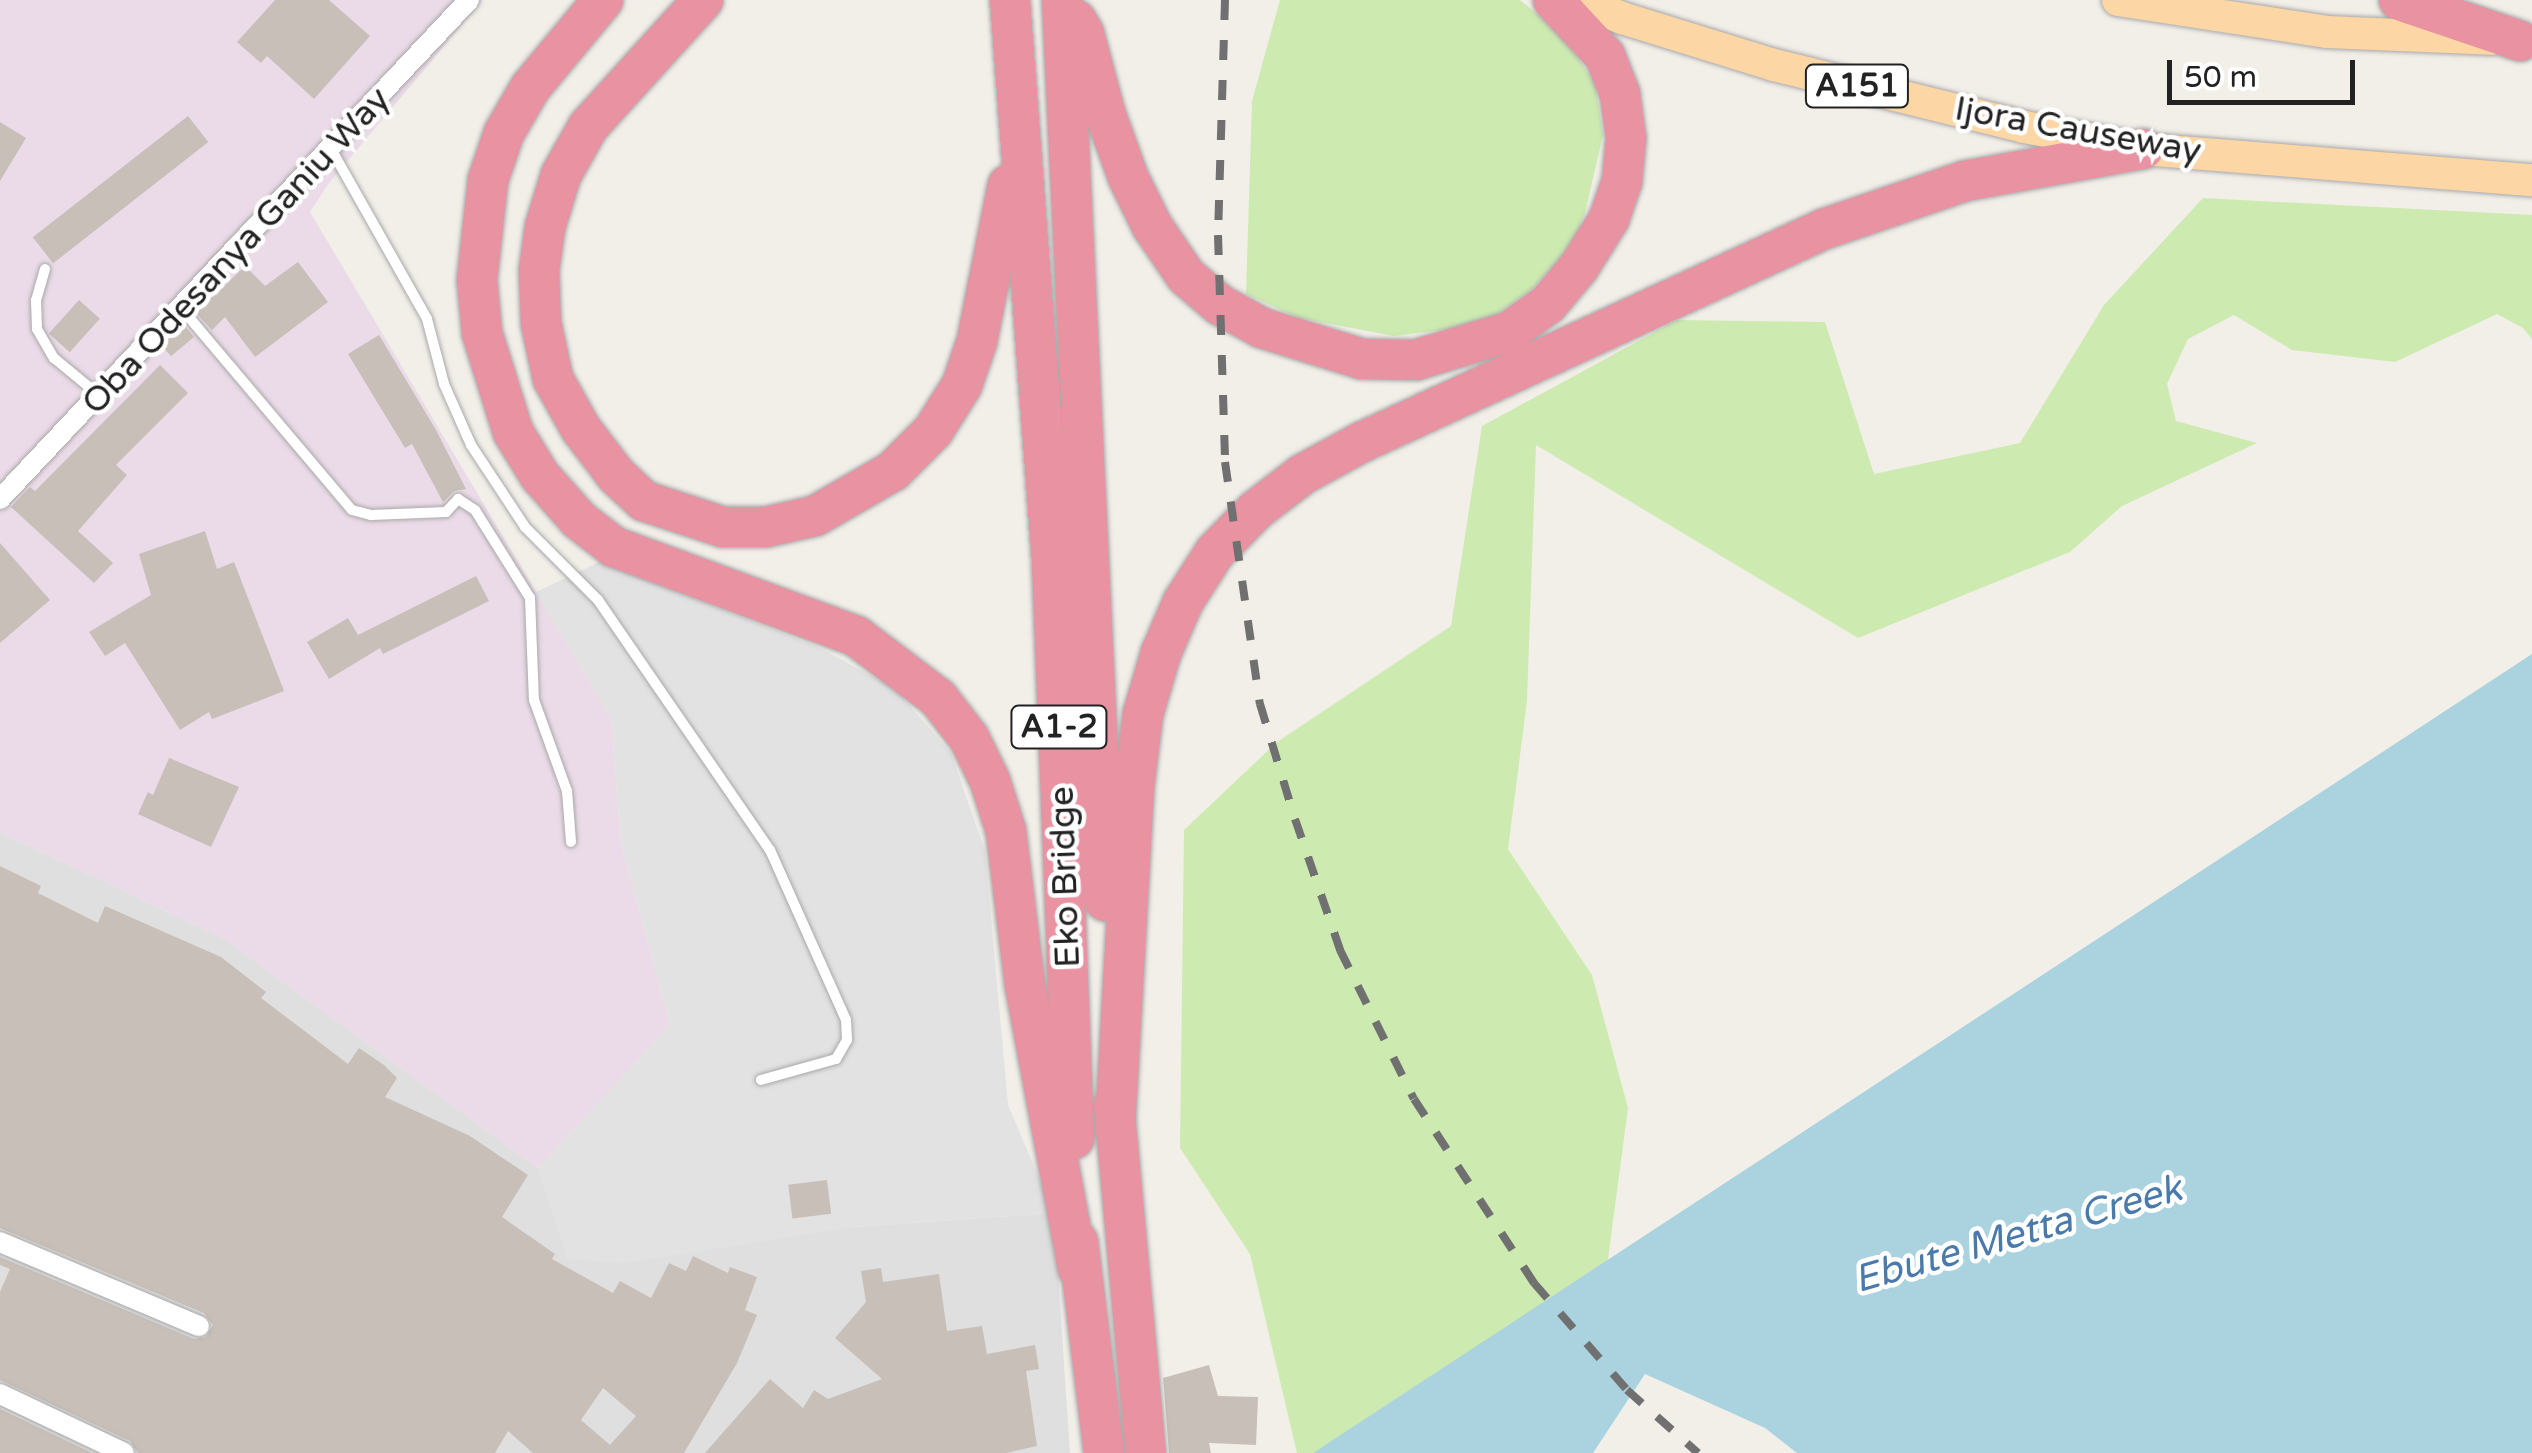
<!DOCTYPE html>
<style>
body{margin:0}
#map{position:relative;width:2532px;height:1453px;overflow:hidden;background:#f2efe9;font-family:"Varela Round",sans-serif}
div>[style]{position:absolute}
.residential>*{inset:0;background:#e0dfdf}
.industrial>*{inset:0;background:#ebdbe8}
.grass>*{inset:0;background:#cdebb0}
.parking>*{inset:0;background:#e2e2e2}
.water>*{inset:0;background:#aad3df}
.building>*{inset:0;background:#c7bfb8;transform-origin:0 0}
.roads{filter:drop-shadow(0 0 2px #a9a9a9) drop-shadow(0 0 2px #a9a9a9)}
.lane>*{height:10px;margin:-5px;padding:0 5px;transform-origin:5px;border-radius:5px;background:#fff}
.street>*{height:20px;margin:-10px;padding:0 10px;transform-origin:10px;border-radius:10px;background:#fff}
.primary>*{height:32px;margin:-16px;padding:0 16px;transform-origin:16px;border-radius:16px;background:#fcd6a4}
.highway>*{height:40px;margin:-20px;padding:0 20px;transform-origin:20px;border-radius:20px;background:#e892a2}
.rail>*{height:8px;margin-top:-4px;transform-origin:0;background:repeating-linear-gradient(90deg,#707070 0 20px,transparent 0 40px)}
span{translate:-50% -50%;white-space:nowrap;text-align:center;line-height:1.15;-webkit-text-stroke:9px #fff;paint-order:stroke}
.shield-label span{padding:2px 8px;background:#fff;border:2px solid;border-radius:8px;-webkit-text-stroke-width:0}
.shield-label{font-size:32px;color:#222;font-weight:700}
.street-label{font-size:35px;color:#222}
.water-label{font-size:38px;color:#4a7aab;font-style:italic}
.scale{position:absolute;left:2167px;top:60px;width:188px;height:45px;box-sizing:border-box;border:5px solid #222;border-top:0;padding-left:12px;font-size:30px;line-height:35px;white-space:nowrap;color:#222;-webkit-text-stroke:8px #fff;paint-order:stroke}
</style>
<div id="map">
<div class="residential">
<i style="clip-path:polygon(0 832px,223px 938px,538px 1168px,568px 1259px,854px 1227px,1054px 1213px,1070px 1453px,0 1453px)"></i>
</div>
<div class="industrial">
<i style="clip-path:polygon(0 0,483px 0,329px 183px,310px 212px,611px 718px,621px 843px,670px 1025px,538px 1168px,223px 938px,0 832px)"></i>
</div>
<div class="grass">
<i style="clip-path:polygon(1280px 0,1520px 0,1562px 35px,1595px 83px,1603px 135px,1585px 213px,1571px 246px,1532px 289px,1482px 325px,1394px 336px,1299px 318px,1246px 294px,1252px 101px)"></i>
<i style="clip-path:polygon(2203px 198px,2532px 215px,2532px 339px,2523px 328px,2497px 314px,2395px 362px,2292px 350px,2234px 315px,2188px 339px,2167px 384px,2176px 421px,2257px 443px,2122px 506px,2070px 552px,1858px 638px,1536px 445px,1527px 701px,1508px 849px,1592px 975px,1628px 1108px,1605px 1282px,1323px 1453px,1297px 1453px,1250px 1254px,1180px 1148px,1184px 830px,1277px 742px,1451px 626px,1482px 426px,1677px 320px,1825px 322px,1874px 474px,2020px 443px,2104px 305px)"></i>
</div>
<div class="parking">
<i style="clip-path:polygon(599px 562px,818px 647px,894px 688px,951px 753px,985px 851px,1008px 1105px,1054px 1213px,854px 1227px,625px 1263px,567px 1259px,538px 1168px,670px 1025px,621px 843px,611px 718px,536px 592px)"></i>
</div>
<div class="water">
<i style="clip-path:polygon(2532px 654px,2532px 1453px,1797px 1453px,1765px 1428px,1645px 1374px,1593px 1453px,1313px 1453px)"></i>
</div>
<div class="building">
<i style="clip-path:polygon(275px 0,329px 0,370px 36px,314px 99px,267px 56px,261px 63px,237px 42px)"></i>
<i style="left:188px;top:116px;width:33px;height:197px;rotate:52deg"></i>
<i style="clip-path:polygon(0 122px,26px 138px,0 181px)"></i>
<i style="clip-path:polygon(298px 262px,328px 302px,255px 357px,225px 317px,212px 330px,196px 313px,245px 266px,265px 286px)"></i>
<i style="left:79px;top:300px;width:28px;height:45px;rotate:42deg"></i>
<i style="left:183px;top:324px;width:17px;height:30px;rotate:50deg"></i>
<i style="clip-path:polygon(379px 335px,436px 430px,466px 489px,454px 491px,443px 502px,412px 444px,405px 448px,348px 354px)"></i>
<i style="clip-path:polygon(160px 365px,188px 393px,116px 465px,127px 475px,78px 531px,113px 563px,94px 583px,11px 507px,30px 487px,35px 491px)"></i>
<i style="clip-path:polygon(205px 531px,217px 569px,234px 562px,284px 691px,212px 719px,209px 712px,180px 730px,125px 643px,105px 656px,89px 632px,151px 595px,139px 554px)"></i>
<i style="clip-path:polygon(0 543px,50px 600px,0 643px)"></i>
<i style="clip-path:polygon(476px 576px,489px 601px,383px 654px,380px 648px,329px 679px,307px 642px,348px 618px,358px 635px)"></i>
<i style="clip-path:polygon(169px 758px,239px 787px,211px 847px,138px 814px,148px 792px,153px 795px)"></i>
<i style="clip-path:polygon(evenodd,0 866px,41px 886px,38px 893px,98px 923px,105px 906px,221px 957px,266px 992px,261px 998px,348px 1064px,359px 1048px,384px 1065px,397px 1078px,385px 1097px,470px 1136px,528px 1175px,502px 1217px,555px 1254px,552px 1259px,613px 1293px,620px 1281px,651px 1298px,669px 1263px,686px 1271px,693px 1256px,728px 1273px,730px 1267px,757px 1277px,745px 1310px,757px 1315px,737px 1363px,684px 1453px,533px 1453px,508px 1431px,495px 1453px,138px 1453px,130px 1441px,0 1380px,0 1292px,10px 1269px,0 1265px,0 1257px,194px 1339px,206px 1337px,213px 1325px,204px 1313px,0 1228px,0 866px,603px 1388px,636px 1416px,610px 1445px,581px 1420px,603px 1388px)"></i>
<i style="left:827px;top:1180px;width:34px;height:39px;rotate:83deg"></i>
<i style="clip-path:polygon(881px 1268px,883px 1282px,939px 1274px,947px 1331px,982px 1326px,987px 1354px,1035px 1345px,1039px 1369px,1026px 1371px,1037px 1446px,1006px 1453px,705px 1453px,770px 1379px,803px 1408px,814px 1390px,828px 1399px,882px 1379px,835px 1338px,866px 1302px,861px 1271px)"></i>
<i style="clip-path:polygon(1209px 1365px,1218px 1396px,1258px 1397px,1256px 1445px,1209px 1443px,1211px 1453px,1169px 1453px,1163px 1378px)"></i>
<i style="clip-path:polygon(0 1409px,92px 1453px,0 1453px)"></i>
</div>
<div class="roads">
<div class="lane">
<i style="left:331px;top:149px;width:195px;rotate:60.5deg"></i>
<i style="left:427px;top:319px;width:67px;rotate:75.3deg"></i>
<i style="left:444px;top:384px;width:67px;rotate:66.1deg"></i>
<i style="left:471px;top:445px;width:98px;rotate:56.6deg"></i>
<i style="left:525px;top:527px;width:103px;rotate:45deg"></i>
<i style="left:598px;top:600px;width:303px;rotate:55.5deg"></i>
<i style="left:770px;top:850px;width:186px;rotate:65.9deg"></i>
<i style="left:846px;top:1020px;width:20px;rotate:87deg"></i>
<i style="left:847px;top:1040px;width:22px;rotate:120deg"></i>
<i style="left:836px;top:1059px;width:78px;rotate:164.4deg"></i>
<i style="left:45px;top:269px;width:32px;rotate:106deg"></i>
<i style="left:36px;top:300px;width:29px;rotate:88deg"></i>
<i style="left:37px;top:329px;width:34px;rotate:60deg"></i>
<i style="left:54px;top:358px;width:60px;rotate:39.6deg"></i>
<i style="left:182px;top:309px;width:263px;rotate:49.8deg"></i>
<i style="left:352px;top:510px;width:20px;rotate:15deg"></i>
<i style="left:371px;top:515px;width:75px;rotate:-2.3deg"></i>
<i style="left:446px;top:512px;width:18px;rotate:-47deg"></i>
<i style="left:458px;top:499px;width:20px;rotate:33deg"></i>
<i style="left:475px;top:510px;width:104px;rotate:58deg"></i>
<i style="left:530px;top:598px;width:102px;rotate:87.8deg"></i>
<i style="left:534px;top:700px;width:97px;rotate:70.1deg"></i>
<i style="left:567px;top:791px;width:51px;rotate:85.5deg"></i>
</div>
<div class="street">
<i style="left:0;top:499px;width:685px;rotate:-46.78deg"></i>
<i style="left:0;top:1242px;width:216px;rotate:22.9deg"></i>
<i style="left:0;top:1394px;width:137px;rotate:25.4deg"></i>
</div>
<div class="primary">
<i style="left:1578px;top:0;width:48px;rotate:22.2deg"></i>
<i style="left:1622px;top:18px;width:159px;rotate:17.2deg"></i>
<i style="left:1774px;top:65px;width:258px;rotate:13.9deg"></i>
<i style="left:2024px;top:127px;width:121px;rotate:10.5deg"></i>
<i style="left:2143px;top:149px;width:390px;rotate:4.6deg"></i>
<i style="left:2118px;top:0;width:211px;rotate:8.7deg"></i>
<i style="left:2327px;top:32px;width:164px;rotate:2.4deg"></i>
</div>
<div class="highway">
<i style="left:603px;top:0;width:114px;rotate:129.7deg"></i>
<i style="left:530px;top:88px;width:52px;rotate:120deg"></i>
<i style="left:504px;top:133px;width:50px;rotate:108.8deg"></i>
<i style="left:488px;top:180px;width:101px;rotate:96.3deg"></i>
<i style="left:477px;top:280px;width:53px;rotate:84.6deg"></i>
<i style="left:482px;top:333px;width:104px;rotate:72.6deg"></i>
<i style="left:513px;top:432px;width:52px;rotate:58.5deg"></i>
<i style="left:540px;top:476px;width:59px;rotate:48.4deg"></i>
<i style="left:579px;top:520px;width:44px;rotate:37.6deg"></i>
<i style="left:614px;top:547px;width:258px;rotate:20.2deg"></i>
<i style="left:856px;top:636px;width:103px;rotate:37.1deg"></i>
<i style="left:938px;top:698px;width:51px;rotate:52.2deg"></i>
<i style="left:969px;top:738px;width:48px;rotate:64deg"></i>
<i style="left:990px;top:781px;width:52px;rotate:72.3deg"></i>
<i style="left:1006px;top:831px;width:155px;rotate:83deg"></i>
<i style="left:1025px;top:985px;width:289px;rotate:79.4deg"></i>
<i style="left:703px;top:0;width:171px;rotate:132.2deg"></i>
<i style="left:588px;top:127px;width:55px;rotate:119.4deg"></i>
<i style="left:561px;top:175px;width:54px;rotate:107.1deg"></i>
<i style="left:545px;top:227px;width:44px;rotate:97.8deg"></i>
<i style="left:539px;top:271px;width:52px;rotate:87.8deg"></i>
<i style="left:541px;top:323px;width:57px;rotate:77.9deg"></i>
<i style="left:553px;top:379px;width:57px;rotate:60.8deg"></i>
<i style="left:581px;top:429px;width:58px;rotate:52.7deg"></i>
<i style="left:616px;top:475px;width:38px;rotate:43deg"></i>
<i style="left:644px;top:501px;width:83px;rotate:18.2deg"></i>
<i style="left:723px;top:527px;width:43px"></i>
<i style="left:766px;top:527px;width:50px;rotate:-12.7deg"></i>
<i style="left:815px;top:516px;width:90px;rotate:-30deg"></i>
<i style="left:893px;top:471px;width:57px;rotate:-45deg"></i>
<i style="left:933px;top:431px;width:54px;rotate:-57.8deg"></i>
<i style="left:962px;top:385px;width:46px;rotate:-71.2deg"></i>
<i style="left:977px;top:341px;width:159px;rotate:-78.8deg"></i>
<i style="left:1010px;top:0;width:565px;rotate:85.73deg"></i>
<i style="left:1052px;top:563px;width:576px;rotate:87.81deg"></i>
<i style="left:1062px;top:0;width:902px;rotate:87.27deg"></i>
<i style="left:2399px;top:0;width:128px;rotate:18.7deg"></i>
<i style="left:1076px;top:20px;width:16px;rotate:60deg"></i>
<i style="left:1084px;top:34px;width:82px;rotate:75.1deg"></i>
<i style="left:1105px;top:113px;width:68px;rotate:70.2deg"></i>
<i style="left:1128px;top:177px;width:55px;rotate:63.9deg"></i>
<i style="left:1152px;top:226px;width:60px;rotate:55.8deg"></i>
<i style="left:1186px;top:276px;width:45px;rotate:40.5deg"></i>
<i style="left:1220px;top:305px;width:48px;rotate:28.7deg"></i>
<i style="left:1262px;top:328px;width:105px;rotate:17.2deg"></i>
<i style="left:1362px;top:359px;width:54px;rotate:1.1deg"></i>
<i style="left:1416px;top:360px;width:97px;rotate:-16.8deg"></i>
<i style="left:1509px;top:332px;width:48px;rotate:-35.7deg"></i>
<i style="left:1548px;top:304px;width:48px;rotate:-50deg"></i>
<i style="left:1579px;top:267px;width:57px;rotate:-58deg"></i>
<i style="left:1609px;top:219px;width:39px;rotate:-71deg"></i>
<i style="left:1622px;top:182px;width:44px;rotate:-84.8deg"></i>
<i style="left:1626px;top:138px;width:44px;rotate:-97.8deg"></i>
<i style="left:1620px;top:94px;width:41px;rotate:-111.5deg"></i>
<i style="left:1605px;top:56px;width:76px;rotate:-132.9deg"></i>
<i style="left:1114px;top:1104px;width:350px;rotate:84.8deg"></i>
<i style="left:1115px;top:1128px;width:342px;rotate:-86.8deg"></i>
<i style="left:1134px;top:787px;width:74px;rotate:-83deg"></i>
<i style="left:1143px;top:714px;width:64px;rotate:-73.6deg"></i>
<i style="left:1161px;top:653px;width:56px;rotate:-66.7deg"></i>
<i style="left:1183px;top:602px;width:59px;rotate:-57.4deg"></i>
<i style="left:1215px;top:552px;width:59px;rotate:-45.7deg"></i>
<i style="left:1256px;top:510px;width:59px;rotate:-37.5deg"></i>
<i style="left:1303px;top:474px;width:67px;rotate:-28.5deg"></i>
<i style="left:1362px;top:442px;width:509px;rotate:-24.75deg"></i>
<i style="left:1824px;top:229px;width:149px;rotate:-18.8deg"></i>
<i style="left:1965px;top:181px;width:181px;rotate:-10.2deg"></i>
<i style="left:1078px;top:1242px;width:213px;rotate:83deg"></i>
</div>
</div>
<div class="rail">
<i style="left:1225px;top:0;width:235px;rotate:91.7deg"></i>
<i style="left:1218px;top:235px;width:227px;rotate:88.2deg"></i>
<i style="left:1225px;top:462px;width:245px;rotate:81.8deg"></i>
<i style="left:1260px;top:704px;width:120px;rotate:73.1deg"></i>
<i style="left:1295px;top:819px;width:139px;rotate:71deg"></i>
<i style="left:1340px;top:950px;width:166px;rotate:63.6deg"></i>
<i style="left:1414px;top:1099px;width:220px;rotate:56.9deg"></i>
<i style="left:1534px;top:1283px;width:142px;rotate:49deg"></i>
<i style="left:1627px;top:1390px;width:95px;rotate:41.6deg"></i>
</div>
<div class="shield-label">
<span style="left:1857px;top:86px">A151</span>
<span style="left:1059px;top:727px">A1-2</span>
</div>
<div class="street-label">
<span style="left:2078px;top:130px;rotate:10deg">Ijora Causeway</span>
<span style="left:236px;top:251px;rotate:-47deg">Oba Odesanya Ganiu Way</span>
<span style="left:1065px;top:877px;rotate:-92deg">Eko Bridge</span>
</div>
<div class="water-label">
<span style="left:2018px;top:1235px;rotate:-16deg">Ebute Metta Creek</span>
</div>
<div class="scale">50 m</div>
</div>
